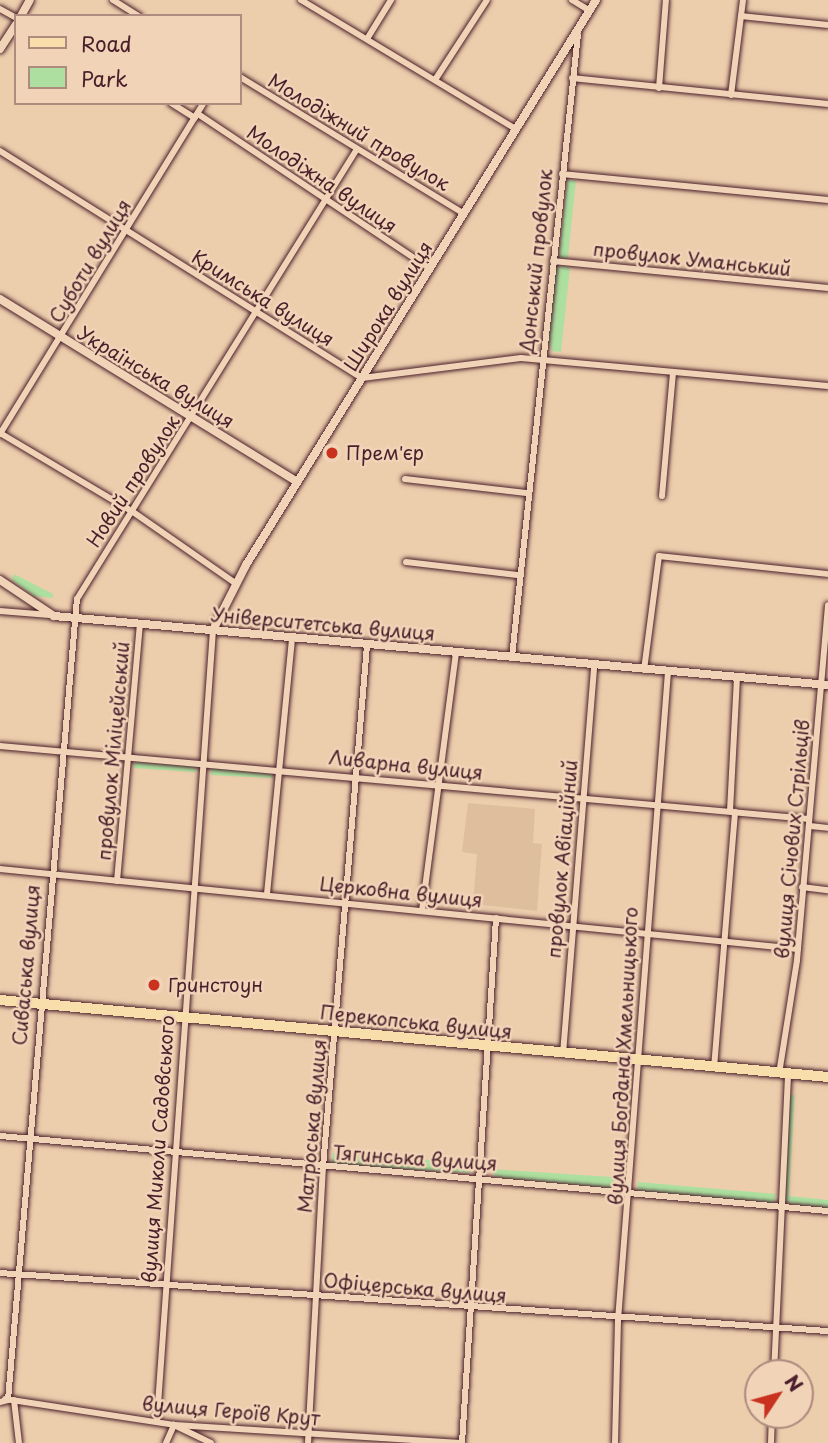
<!DOCTYPE html>
<meta charset="utf-8">
<style>
body{margin:0}
#map{position:relative;width:828px;height:1443px;overflow:hidden;background:#eccdac;font-family:"Playpen Sans",sans-serif}
div>[style]{position:absolute}
.built>*{inset:0;background:#dfbe9d}
.green>*{inset:0;background:#ade0a0;transform-origin:0 0}
.roads{filter:drop-shadow(0 0 2px #4a1f2b) drop-shadow(0 0 2px #4a1f2b)}
.minor>*{height:6px;margin:-3px;padding:0 3px;transform-origin:3px;border-radius:3px;background:#f1d3b7}
.tertiary>*{height:8px;margin:-4px;padding:0 4px;transform-origin:4px;border-radius:4px;background:#f1d3b7}
.primary>*{height:10px;margin:-5px;padding:0 5px;transform-origin:5px;border-radius:5px;background:#f8deab}
.dots>*{width:19px;height:19px;translate:-50% -50%;box-sizing:border-box;border:4px solid #f1d3b7;border-radius:50%}
span{translate:-50% -50%;white-space:nowrap;text-align:center;line-height:1.15;-webkit-text-stroke:5px #f1d3b7;paint-order:stroke}
.street-label{font-size:19px;color:#4a1f2b}
.poi-label{font-size:19px;color:#4a1f2b}
.left{translate:0 -50%;text-align:left}
.legend{position:absolute;left:14px;top:14px;width:228px;height:91px;box-sizing:border-box;background:#f1d3b7;border:2px solid #ae8b7f;margin:0;padding:9px 12px;list-style:none;font-size:21px;color:#4a1f2b}
.legend li{display:flex;align-items:center;gap:14px;height:35px}
.legend b{width:35px;border:2px solid #ae8b7f}
.north{position:absolute;left:744px;top:1359px;width:70px;height:70px;box-sizing:border-box;background:#f1d3b7;border:2px solid #ae8b7f;border-radius:50%;rotate:54deg;font-size:19px;font-weight:700;line-height:28px;text-align:center;color:#4a1f2b}
.north::after{content:'';display:block;margin:auto;width:24px;height:32px;background:#c8321e;clip-path:polygon(50% 0,100% 100%,50% 72%,0 100%)}
</style>
<div id="map">
<div class="built">
<i style="clip-path:polygon(468px 803px,535px 809px,533px 843px,542px 844px,537px 911px,473px 904px,477px 854px,462px 852px)"></i>
</div>
<div class="green">
<i style="left:567px;top:180px;width:9px;height:78px;rotate:6deg"></i>
<i style="clip-path:polygon(556px 266px,570px 267px,561px 352px,552px 351px,549px 341px)"></i>
<i style="clip-path:polygon(14px 574px,53px 594px,53px 598px,34px 596px,12px 580px)"></i>
<i style="left:134px;top:762px;width:62px;height:6px;rotate:4deg"></i>
<i style="left:211px;top:767px;width:62px;height:8px;rotate:3deg"></i>
<i style="clip-path:polygon(789px 1095px,795px 1095px,789px 1196px,828px 1200px,828px 1208px,785px 1203px)"></i>
<i style="clip-path:polygon(333px 1153px,472px 1163px,471px 1173px,331px 1165px)"></i>
<i style="clip-path:polygon(487px 1166px,491px 1169px,627px 1178px,619px 1189px,496px 1177px)"></i>
<i style="left:638px;top:1182px;width:138px;height:9px;rotate:5deg"></i>
</div>
<div class="roads">
<div class="minor">
<i style="left:113px;top:0;width:31px;rotate:32deg"></i>
<i style="left:301px;top:0;width:251px;rotate:31deg"></i>
<i style="left:572px;top:0;width:21px;rotate:31deg"></i>
<i style="left:0;top:9px;width:18px;rotate:29deg"></i>
<i style="left:741px;top:16px;width:87px;rotate:5.9deg"></i>
<i style="left:367px;top:39px;width:46px;rotate:-58.4deg"></i>
<i style="left:240px;top:77px;width:261px;rotate:31.4deg"></i>
<i style="left:572px;top:78px;width:257px;rotate:5.8deg"></i>
<i style="left:435px;top:80px;width:95px;rotate:-57deg"></i>
<i style="left:659px;top:88px;width:88px;rotate:-85.5deg"></i>
<i style="left:731px;top:95px;width:96px;rotate:-82.8deg"></i>
<i style="left:171px;top:103px;width:28px;rotate:32deg"></i>
<i style="left:198px;top:114px;width:279px;rotate:33.7deg"></i>
<i style="left:0;top:151px;width:427px;rotate:32.1deg"></i>
<i style="left:362px;top:378px;width:160px;rotate:-7.2deg"></i>
<i style="left:521px;top:358px;width:308px;rotate:5.2deg"></i>
<i style="left:562px;top:174px;width:267px;rotate:5.6deg"></i>
<i style="left:553px;top:261px;width:276px;rotate:5.6deg"></i>
<i style="left:0;top:433px;width:155px;rotate:30.7deg"></i>
<i style="left:133px;top:512px;width:124px;rotate:34.8deg"></i>
<i style="left:0;top:434px;width:389px;rotate:-58.4deg"></i>
<i style="left:405px;top:479px;width:122px;rotate:6.6deg"></i>
<i style="left:662px;top:496px;width:123px;rotate:-84.9deg"></i>
<i style="left:406px;top:562px;width:112px;rotate:6.7deg"></i>
<i style="left:0;top:611px;width:50px;rotate:4.6deg"></i>
<i style="left:512px;top:657px;width:626px;rotate:-83.95deg"></i>
<i style="left:644px;top:670px;width:115px;rotate:-82.5deg"></i>
<i style="left:659px;top:556px;width:170px;rotate:6.1deg"></i>
<i style="left:0;top:746px;width:812px;rotate:5.16deg"></i>
<i style="left:730px;top:811px;width:133px;rotate:-87deg"></i>
<i style="left:810px;top:826px;width:18px;rotate:6deg"></i>
<i style="left:0;top:869px;width:802px;rotate:5.72deg"></i>
<i style="left:117px;top:881px;width:259px;rotate:-84.9deg"></i>
<i style="left:802px;top:887px;width:26px;rotate:7deg"></i>
<i style="left:267px;top:894px;width:257px;rotate:-84.4deg"></i>
<i style="left:422px;top:911px;width:261px;rotate:-82.5deg"></i>
<i style="left:563px;top:1054px;width:389px;rotate:-85.4deg"></i>
<i style="left:714px;top:1068px;width:257px;rotate:-85.3deg"></i>
<i style="left:779px;top:1074px;width:115px;rotate:-81deg"></i>
<i style="left:797px;top:960px;width:356px;rotate:-85deg"></i>
<i style="left:0;top:1136px;width:831px;rotate:5.18deg"></i>
<i style="left:0;top:1273px;width:830px;rotate:4.01deg"></i>
<i style="left:774px;top:1373px;width:299px;rotate:-87.3deg"></i>
<i style="left:5px;top:1399px;width:171px;rotate:8.7deg"></i>
<i style="left:174px;top:1425px;width:288px;rotate:3.6deg"></i>
<i style="left:14px;top:1400px;width:43px;rotate:83.4deg"></i>
<i style="left:0;top:1402px;width:8px;rotate:-14deg"></i>
<i style="left:8px;top:1400px;width:804px;rotate:-85.08deg"></i>
<i style="left:77px;top:599px;width:530px;rotate:-58.11deg"></i>
<i style="left:157px;top:1419px;width:791px;rotate:-85.94deg"></i>
<i style="left:166px;top:1443px;width:20px;rotate:-66deg"></i>
<i style="left:174px;top:1425px;width:41px;rotate:25.9deg"></i>
<i style="left:308px;top:1443px;width:276px;rotate:-86.9deg"></i>
<i style="left:323px;top:1167px;width:524px;rotate:-85.18deg"></i>
<i style="left:462px;top:1443px;width:526px;rotate:-86.29deg"></i>
<i style="left:615px;top:1443px;width:123px;rotate:-88.6deg"></i>
<i style="left:618px;top:1320px;width:650px;rotate:-85.59deg"></i>
<i style="left:771px;top:1443px;width:28px;rotate:-88deg"></i>
</div>
<div class="tertiary">
<i style="left:21px;top:16px;width:18px;rotate:-61deg"></i>
<i style="left:0;top:49px;width:30px;rotate:-57deg"></i>
<i style="left:0;top:299px;width:349px;rotate:31.6deg"></i>
<i style="left:0;top:580px;width:65px;rotate:33.7deg"></i>
<i style="left:54px;top:616px;width:777px;rotate:5.09deg"></i>
<i style="left:213px;top:630px;width:73px;rotate:-63.1deg"></i>
<i style="left:246px;top:565px;width:665px;rotate:-58.22deg"></i>
</div>
<div class="primary">
<i style="left:0;top:1000px;width:832px;rotate:5.31deg"></i>
</div>
</div>
<div class="dots">
<i style="left:332px;top:453px;background:#c8321e"></i>
<i style="left:154px;top:985px;background:#c8321e"></i>
</div>
<div class="street-label">
<span style="left:359px;top:132px;rotate:31deg">Молодіжний провулок</span>
<span style="left:322px;top:179px;rotate:34deg">Молодіжна вулиця</span>
<span style="left:692px;top:259px;rotate:6deg">провулок Уманський</span>
<span style="left:90px;top:261px;rotate:-59deg">Суботи вулиця</span>
<span style="left:536px;top:261px;rotate:-84deg">Донський провулок</span>
<span style="left:263px;top:298px;rotate:32deg">Кримська вулиця</span>
<span style="left:388px;top:306px;rotate:-58deg">Широка вулиця</span>
<span style="left:156px;top:377px;rotate:31deg">Українська вулиця</span>
<span style="left:133px;top:481px;rotate:-57deg">Новий провулок</span>
<span style="left:323px;top:624px;rotate:5deg">Університетська вулиця</span>
<span style="left:113px;top:751px;rotate:-85deg">провулок Міліцейський</span>
<span style="left:406px;top:765px;rotate:6deg">Ливарна вулиця</span>
<span style="left:792px;top:839px;rotate:-85deg">вулиця Січових Стрільців</span>
<span style="left:562px;top:859px;rotate:-85deg">провулок Авіаційний</span>
<span style="left:401px;top:892px;rotate:6deg">Церковна вулиця</span>
<span style="left:26px;top:965px;rotate:-85deg">Сиваська вулиця</span>
<span style="left:416px;top:1022px;rotate:6deg">Перекопська вулиця</span>
<span style="left:623px;top:1056px;rotate:-87deg">вулиця Богдана Хмельницького</span>
<span style="left:312px;top:1126px;rotate:-85deg">Матроська вулиця</span>
<span style="left:158px;top:1149px;rotate:-86deg">вулиця Миколи Садовського</span>
<span style="left:415px;top:1158px;rotate:4deg">Тягинська вулиця</span>
<span style="left:415px;top:1288px;rotate:5deg">Офіцерська вулиця</span>
<span style="left:231px;top:1411px;rotate:5deg">вулиця Героїв Крут</span>
</div>
<div class="poi-label">
<span class="left" style="left:346px;top:453px">Прем'єр</span>
<span class="left" style="left:168px;top:985px">Гринстоун</span>
</div>
<ul class="legend">
<li><b style="height:9px;background:#f8deab"></b>Road</li>
<li><b style="height:19px;background:#ade0a0"></b>Park</li>
</ul>
<div class="north">N</div>
</div>
